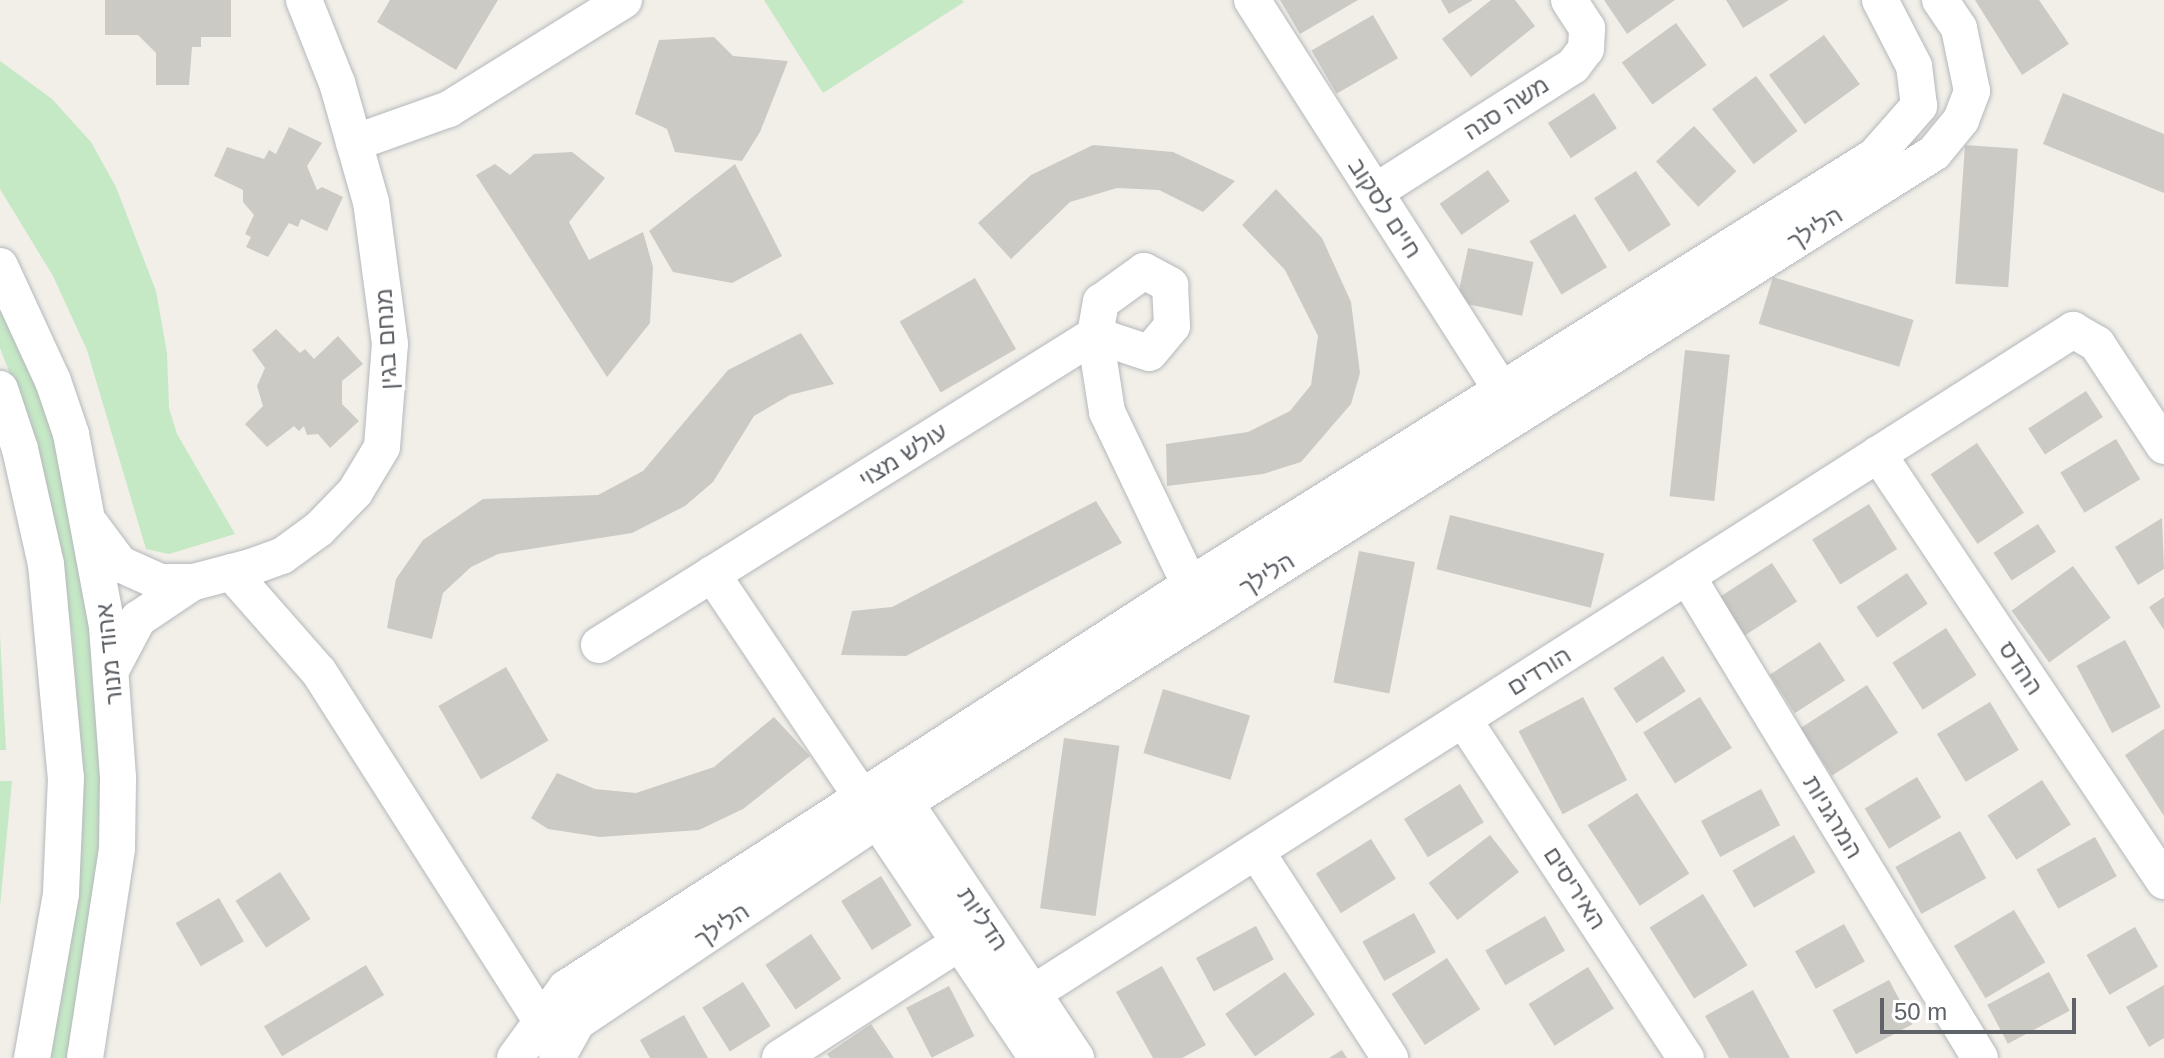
<!DOCTYPE html>
<meta charset="utf-8">
<style>
body{margin:0}
#map{position:relative;width:2164px;height:1058px;overflow:hidden;background:#f1efe8;font-family:Helvetica,Heebo,sans-serif}
div>[style]{position:absolute}
.green>*{inset:0;background:#c5e8c5}
.building>*{inset:0;background:#cccac5;transform-origin:0 0}
.roads{filter:drop-shadow(0 0 2px #b5b8bc) drop-shadow(0 0 2px #b5b8bc)}
.minor>*{height:36px;margin:-18px;padding:0 18px;transform-origin:18px;border-radius:18px;background:#fff}
span{translate:-50% -50%;white-space:nowrap;text-align:center;line-height:1.15;-webkit-text-stroke:7px #fff;paint-order:stroke}
.street-label{font-size:24px;color:#5f6368}
.scale{position:absolute;left:1880px;top:998px;width:196px;height:36px;box-sizing:border-box;border:4px solid #5f6368;border-top:0;padding-left:10px;font-size:24px;line-height:28px;white-space:nowrap;color:#5f6368;-webkit-text-stroke:6px #fff;paint-order:stroke}
</style>
<div id="map">
<div class="green">
<i style="clip-path:polygon(764px 0,962px 0,964px 2px,823px 93px)"></i>
<i style="clip-path:polygon(0 61px,52px 99px,91px 142px,116px 187px,156px 291px,167px 353px,169px 408px,177px 434px,235px 534px,169px 554px,146px 549px,87px 350px,53px 276px,0 189px)"></i>
<i style="clip-path:polygon(0 294px,59px 438px,95px 629px,104px 848px,72px 1058px,49px 1058px,81px 847px,83px 778px,72px 631px,37px 444px,0 348px)"></i>
<i style="clip-path:polygon(0 635px,6px 750px,0 750px)"></i>
<i style="clip-path:polygon(0 781px,12px 781px,0 906px)"></i>
</div>
<div class="building">
<i style="clip-path:polygon(105px 0,231px 0,231px 37px,201px 37px,201px 47px,192px 47px,189px 85px,156px 85px,156px 53px,138px 35px,105px 35px)"></i>
<i style="clip-path:polygon(390px 0,498px 0,456px 70px,377px 22px)"></i>
<i style="clip-path:polygon(1280px 0,1358px 0,1300px 34px)"></i>
<i style="clip-path:polygon(1441px 0,1473px 0,1449px 14px)"></i>
<i style="clip-path:polygon(1491px 0,1515px 0,1535px 26px,1471px 77px,1442px 39px)"></i>
<i style="clip-path:polygon(1604px 0,1675px 0,1627px 34px)"></i>
<i style="clip-path:polygon(1726px 0,1789px 0,1743px 28px)"></i>
<i style="clip-path:polygon(1975px 0,2039px 0,2069px 44px,2022px 75px)"></i>
<i style="left:1373px;top:15px;width:50px;height:71px;rotate:60deg"></i>
<i style="left:1676px;top:23px;width:52px;height:67px;rotate:54deg"></i>
<i style="left:1824px;top:35px;width:61px;height:68px;rotate:54deg"></i>
<i style="clip-path:polygon(714px 37px,733px 56px,788px 61px,760px 132px,742px 161px,675px 152px,667px 129px,635px 114px,659px 40px)"></i>
<i style="left:1756px;top:76px;width:69px;height:55px;rotate:53deg"></i>
<i style="left:1594px;top:93px;width:42px;height:55px;rotate:57deg"></i>
<i style="clip-path:polygon(2063px 93px,2164px 134px,2164px 193px,2043px 144px)"></i>
<i style="left:1694px;top:126px;width:62px;height:52px;rotate:47deg"></i>
<i style="clip-path:polygon(289px 127px,322px 143px,307px 166px,317px 190px,322px 187px,343px 197px,327px 231px,301px 219px,298px 227px,289px 223px,268px 257px,246px 247px,251px 237px,245px 234px,254px 215px,243px 202px,243px 190px,214px 176px,227px 147px,264px 159px,269px 150px,276px 154px)"></i>
<i style="clip-path:polygon(1093px 145px,1173px 152px,1235px 181px,1203px 212px,1159px 190px,1117px 188px,1070px 202px,1011px 259px,978px 223px,1031px 175px)"></i>
<i style="left:1965px;top:145px;width:53px;height:139px;rotate:4deg"></i>
<i style="clip-path:polygon(572px 152px,605px 178px,569px 222px,589px 260px,643px 232px,653px 267px,650px 323px,607px 377px,476px 175px,495px 164px,510px 175px,534px 154px)"></i>
<i style="clip-path:polygon(735px 164px,782px 256px,732px 283px,673px 272px,649px 231px)"></i>
<i style="left:1488px;top:170px;width:38px;height:59px;rotate:55deg"></i>
<i style="left:1636px;top:171px;width:64px;height:50px;rotate:57deg"></i>
<i style="clip-path:polygon(1276px 189px,1322px 238px,1351px 302px,1360px 373px,1351px 404px,1301px 462px,1263px 474px,1167px 486px,1166px 444px,1248px 432px,1290px 411px,1311px 385px,1318px 336px,1285px 270px,1242px 225px)"></i>
<i style="left:1575px;top:214px;width:62px;height:53px;rotate:59deg"></i>
<i style="left:1468px;top:248px;width:67px;height:55px;rotate:12deg"></i>
<i style="left:1773px;top:277px;width:147px;height:49px;rotate:17deg"></i>
<i style="left:975px;top:278px;width:82px;height:87px;rotate:60deg"></i>
<i style="clip-path:polygon(276px 329px,300px 353px,305px 349px,314px 359px,338px 336px,363px 364px,342px 381px,342px 404px,359px 421px,330px 448px,318px 434px,307px 435px,304px 426px,299px 431px,294px 426px,267px 447px,245px 424px,263px 406px,257px 386px,265px 368px,252px 350px)"></i>
<i style="clip-path:polygon(801px 333px,834px 384px,790px 395px,754px 416px,713px 482px,685px 506px,632px 533px,498px 554px,471px 567px,443px 593px,432px 639px,387px 628px,396px 579px,423px 540px,483px 499px,598px 495px,643px 471px,728px 370px)"></i>
<i style="left:1685px;top:350px;width:45px;height:147px;rotate:6deg"></i>
<i style="left:2086px;top:391px;width:31px;height:69px;rotate:57deg"></i>
<i style="left:2116px;top:439px;width:47px;height:65px;rotate:59deg"></i>
<i style="left:1977px;top:443px;width:84px;height:56px;rotate:56deg"></i>
<i style="clip-path:polygon(1096px 501px,1122px 543px,906px 656px,841px 655px,852px 611px,892px 607px)"></i>
<i style="left:1869px;top:504px;width:53px;height:67px;rotate:58deg"></i>
<i style="left:1450px;top:515px;width:159px;height:56px;rotate:14deg"></i>
<i style="clip-path:polygon(2162px 518px,2164px 569px,2138px 585px,2115px 547px)"></i>
<i style="left:2038px;top:524px;width:33px;height:53px;rotate:57deg"></i>
<i style="left:1359px;top:551px;width:57px;height:134px;rotate:11deg"></i>
<i style="left:1772px;top:563px;width:46px;height:62px;rotate:57deg"></i>
<i style="left:2073px;top:566px;width:64px;height:76px;rotate:54deg"></i>
<i style="left:1907px;top:573px;width:37px;height:61px;rotate:56deg"></i>
<i style="clip-path:polygon(2164px 597px,2164px 630px,2149px 607px)"></i>
<i style="left:1946px;top:628px;width:56px;height:64px;rotate:57deg"></i>
<i style="left:2125px;top:640px;width:76px;height:55px;rotate:62deg"></i>
<i style="left:1820px;top:642px;width:46px;height:60px;rotate:57deg"></i>
<i style="left:1663px;top:656px;width:42px;height:59px;rotate:57deg"></i>
<i style="left:506px;top:667px;width:85px;height:78px;rotate:60deg"></i>
<i style="left:1867px;top:685px;width:57px;height:79px;rotate:57deg"></i>
<i style="left:1163px;top:689px;width:91px;height:67px;rotate:17deg"></i>
<i style="left:1583px;top:697px;width:94px;height:73px;rotate:62deg"></i>
<i style="left:1700px;top:697px;width:60px;height:67px;rotate:58deg"></i>
<i style="left:1990px;top:702px;width:56px;height:62px;rotate:59deg"></i>
<i style="clip-path:polygon(774px 717px,810px 756px,743px 809px,699px 830px,600px 837px,548px 829px,531px 818px,557px 773px,595px 789px,636px 793px,714px 767px)"></i>
<i style="clip-path:polygon(2164px 729px,2164px 816px,2125px 755px)"></i>
<i style="left:1064px;top:738px;width:56px;height:172px;rotate:8deg"></i>
<i style="left:1917px;top:777px;width:47px;height:61px;rotate:59deg"></i>
<i style="left:2042px;top:780px;width:53px;height:65px;rotate:57deg"></i>
<i style="left:1460px;top:784px;width:45px;height:66px;rotate:58deg"></i>
<i style="left:1761px;top:789px;width:41px;height:68px;rotate:62deg"></i>
<i style="left:1637px;top:793px;width:96px;height:59px;rotate:57deg"></i>
<i style="left:1960px;top:831px;width:54px;height:74px;rotate:61deg"></i>
<i style="left:1490px;top:835px;width:47px;height:78px;rotate:52deg"></i>
<i style="left:1794px;top:835px;width:43px;height:71px;rotate:60deg"></i>
<i style="left:2095px;top:837px;width:45px;height:67px;rotate:61deg"></i>
<i style="left:1371px;top:839px;width:47px;height:65px;rotate:58deg"></i>
<i style="left:280px;top:872px;width:56px;height:53px;rotate:57deg"></i>
<i style="left:881px;top:876px;width:58px;height:47px;rotate:58deg"></i>
<i style="left:1703px;top:894px;width:84px;height:63px;rotate:58deg"></i>
<i style="left:219px;top:898px;width:50px;height:50px;rotate:60deg"></i>
<i style="left:2014px;top:910px;width:61px;height:70px;rotate:59deg"></i>
<i style="left:1414px;top:913px;width:45px;height:59px;rotate:61deg"></i>
<i style="left:1545px;top:916px;width:40px;height:69px;rotate:60deg"></i>
<i style="left:1844px;top:924px;width:43px;height:56px;rotate:61deg"></i>
<i style="left:1256px;top:926px;width:38px;height:68px;rotate:62deg"></i>
<i style="left:2135px;top:927px;width:46px;height:56px;rotate:60deg"></i>
<i style="left:811px;top:934px;width:54px;height:55px;rotate:56deg"></i>
<i style="left:1447px;top:958px;width:61px;height:66px;rotate:57deg"></i>
<i style="left:366px;top:965px;width:35px;height:119px;rotate:59deg"></i>
<i style="clip-path:polygon(1162px 966px,1206px 1045px,1182px 1058px,1153px 1058px,1116px 992px)"></i>
<i style="left:1588px;top:967px;width:49px;height:70px;rotate:58deg"></i>
<i style="left:1285px;top:972px;width:52px;height:73px;rotate:55deg"></i>
<i style="left:2049px;top:972px;width:44px;height:70px;rotate:62deg"></i>
<i style="left:1889px;top:980px;width:50px;height:64px;rotate:62deg"></i>
<i style="left:743px;top:982px;width:52px;height:48px;rotate:58deg"></i>
<i style="clip-path:polygon(2164px 985px,2164px 1038px,2149px 1047px,2126px 1007px)"></i>
<i style="left:949px;top:986px;width:56px;height:48px;rotate:63deg"></i>
<i style="clip-path:polygon(1753px 990px,1790px 1058px,1729px 1058px,1705px 1016px)"></i>
<i style="clip-path:polygon(684px 1015px,708px 1058px,650px 1058px,640px 1040px)"></i>
<i style="clip-path:polygon(871px 1024px,894px 1058px,830px 1058px,827px 1054px)"></i>
<i style="clip-path:polygon(1342px 1050px,1347px 1058px,1329px 1058px)"></i>
</div>
<div class="roads">
<div class="minor">
<i style="left:1252px;top:0;width:483px;rotate:57.4deg"></i>
<i style="left:354px;top:143px;width:101px;rotate:-19.7deg"></i>
<i style="left:449px;top:109px;width:206px;rotate:-31.9deg"></i>
<i style="left:1375px;top:192px;width:235px;rotate:-32.5deg"></i>
<i style="left:1573px;top:66px;width:21px;rotate:-53deg"></i>
<i style="left:1586px;top:49px;width:21px;rotate:-87deg"></i>
<i style="left:1587px;top:28px;width:33px;rotate:-123deg"></i>
<i style="left:0;top:266px;width:127px;rotate:65.3deg"></i>
<i style="left:53px;top:381px;width:56px;rotate:71.2deg"></i>
<i style="left:71px;top:434px;width:196px;rotate:79.4deg"></i>
<i style="left:107px;top:627px;width:151px;rotate:85.8deg"></i>
<i style="left:118px;top:778px;width:71px;rotate:90.8deg"></i>
<i style="left:117px;top:849px;width:211px;rotate:98.7deg"></i>
<i style="left:1144px;top:271px;width:30px;rotate:28deg"></i>
<i style="left:1170px;top:285px;width:41px;rotate:87.2deg"></i>
<i style="left:1172px;top:326px;width:35px;rotate:130deg"></i>
<i style="left:1149px;top:353px;width:57px;rotate:-161.6deg"></i>
<i style="left:1095px;top:335px;width:34px;rotate:-80deg"></i>
<i style="left:1101px;top:302px;width:53px;rotate:-35.8deg"></i>
<i style="left:0;top:389px;width:63px;rotate:71.6deg"></i>
<i style="left:20px;top:449px;width:118px;rotate:77.3deg"></i>
<i style="left:46px;top:564px;width:215px;rotate:84.7deg"></i>
<i style="left:66px;top:778px;width:116px;rotate:92.5deg"></i>
<i style="left:61px;top:894px;width:167px;rotate:100deg"></i>
<i style="left:1878px;top:454px;width:514px;rotate:56.19deg"></i>
<i style="left:91px;top:525px;width:49px;rotate:53.4deg"></i>
<i style="left:120px;top:564px;width:44px;rotate:24.2deg"></i>
<i style="left:160px;top:582px;width:34px"></i>
<i style="left:194px;top:582px;width:59px;rotate:-14.7deg"></i>
<i style="left:251px;top:567px;width:33px;rotate:-20deg"></i>
<i style="left:282px;top:556px;width:46px;rotate:-36.1deg"></i>
<i style="left:319px;top:529px;width:52px;rotate:-45.8deg"></i>
<i style="left:355px;top:492px;width:52px;rotate:-59deg"></i>
<i style="left:382px;top:447px;width:103px;rotate:-85.6deg"></i>
<i style="left:390px;top:344px;width:143px;rotate:-97.6deg"></i>
<i style="left:371px;top:202px;width:124px;rotate:-105.9deg"></i>
<i style="left:337px;top:83px;width:89px;rotate:-111.7deg"></i>
<i style="left:231px;top:572px;width:133px;rotate:48.7deg"></i>
<i style="left:319px;top:672px;width:413px;rotate:57.5deg"></i>
<i style="left:712px;top:574px;width:583px;rotate:56.12deg"></i>
<i style="left:1687px;top:576px;width:564px;rotate:58.71deg"></i>
<i style="left:599px;top:645px;width:585px;rotate:-32.01deg"></i>
<i style="left:1095px;top:335px;width:78px;rotate:81.1deg"></i>
<i style="left:1107px;top:412px;width:192px;rotate:64.4deg"></i>
<i style="left:111px;top:670px;width:58px;rotate:-62.1deg"></i>
<i style="left:138px;top:619px;width:66px;rotate:-33.9deg"></i>
<i style="left:1463px;top:719px;width:406px;rotate:56.7deg"></i>
<i style="left:892px;top:783px;width:331px;rotate:56.2deg"></i>
<i style="left:1256px;top:851px;width:247px;rotate:57.1deg"></i>
<i style="left:1005px;top:1011px;width:1267px;rotate:-32.52deg"></i>
<i style="left:2073px;top:330px;width:28px;rotate:30deg"></i>
<i style="left:2097px;top:344px;width:122px;rotate:56.7deg"></i>
<i style="left:515px;top:1058px;width:87px;rotate:-53.9deg"></i>
<i style="left:566px;top:988px;width:743px;rotate:-32.86deg"></i>
<i style="left:1190px;top:585px;width:808px;rotate:-32.06deg"></i>
<i style="left:1875px;top:156px;width:67px;rotate:-48.7deg"></i>
<i style="left:1919px;top:106px;width:40px;rotate:-97.1deg"></i>
<i style="left:1914px;top:66px;width:74px;rotate:-117.3deg"></i>
<i style="left:557px;top:1058px;width:41px;rotate:-60.9deg"></i>
<i style="left:577px;top:1022px;width:360px;rotate:-33.9deg"></i>
<i style="left:876px;top:821px;width:1251px;rotate:-32.27deg"></i>
<i style="left:1934px;top:153px;width:43px;rotate:-50.7deg"></i>
<i style="left:1961px;top:120px;width:31px;rotate:-69deg"></i>
<i style="left:1972px;top:91px;width:64px;rotate:-101.7deg"></i>
<i style="left:1959px;top:28px;width:34px;rotate:-124deg"></i>
<i style="left:780px;top:1058px;width:213px;rotate:-32.7deg"></i>
</div>
</div>
<div class="street-label">
<span style="left:1506px;top:108px;rotate:-33deg">משה סנה</span>
<span style="left:1385px;top:208px;rotate:57deg">חיים לסקוב</span>
<span style="left:1815px;top:228px;rotate:-32deg">הלילך</span>
<span style="left:386px;top:339px;rotate:-93deg">מנחם בגין</span>
<span style="left:903px;top:455px;rotate:-32deg">עולש מצוי</span>
<span style="left:1267px;top:574px;rotate:-32deg">הלילך</span>
<span style="left:109px;top:654px;rotate:-96deg">אהוד מנור</span>
<span style="left:2021px;top:668px;rotate:56deg">ההדס</span>
<span style="left:1539px;top:671px;rotate:-32deg">הורדים</span>
<span style="left:1833px;top:817px;rotate:59deg">המרגניות</span>
<span style="left:1575px;top:888px;rotate:57deg">האיריסים</span>
<span style="left:983px;top:919px;rotate:56deg">הדליות</span>
<span style="left:722px;top:925px;rotate:-34deg">הלילך</span>
</div>
<div class="scale">50 m</div>
</div>
